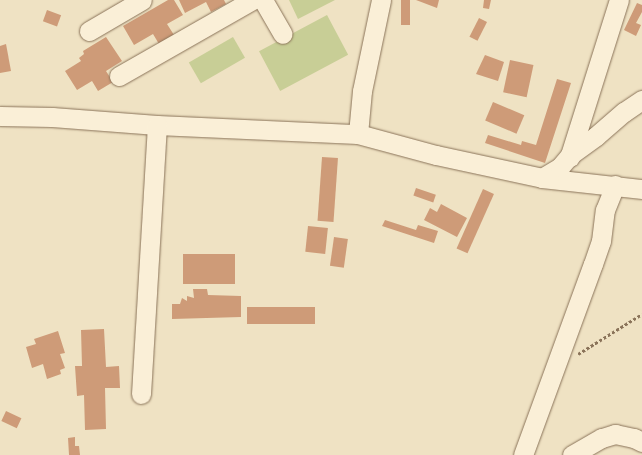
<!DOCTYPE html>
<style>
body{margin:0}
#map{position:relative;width:642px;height:455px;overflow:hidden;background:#efe2c3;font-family:Georgia,serif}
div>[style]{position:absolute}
.green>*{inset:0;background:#c8ce96;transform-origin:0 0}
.building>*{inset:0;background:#ce9b78;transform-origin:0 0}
.path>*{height:2.5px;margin-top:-1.25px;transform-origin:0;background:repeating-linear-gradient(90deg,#8a7359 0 3px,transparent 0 5px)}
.roads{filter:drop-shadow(0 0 1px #8a7359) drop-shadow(0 0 1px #8a7359)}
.minor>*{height:19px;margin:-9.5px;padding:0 9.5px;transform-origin:9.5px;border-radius:9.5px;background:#faefd7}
span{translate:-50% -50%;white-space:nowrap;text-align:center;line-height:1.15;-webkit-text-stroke:3px #f6ecd3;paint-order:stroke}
</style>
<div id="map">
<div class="green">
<i style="clip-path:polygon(289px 0,335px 0,298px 19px)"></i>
<i style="left:327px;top:15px;width:45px;height:77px;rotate:62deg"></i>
<i style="left:233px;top:37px;width:24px;height:51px;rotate:60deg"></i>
</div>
<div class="building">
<i style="clip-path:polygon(168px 0,174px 0,183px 15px,167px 24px,174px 35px,159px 44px,153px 34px,134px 45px,123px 26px)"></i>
<i style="clip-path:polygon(179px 0,224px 0,226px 4px,211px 12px,206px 2px,185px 13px)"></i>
<i style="left:401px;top:0;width:9px;height:25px"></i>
<i style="clip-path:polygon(416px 0,439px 0,437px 8px)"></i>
<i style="clip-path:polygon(484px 0,491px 0,489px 9px,483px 8px)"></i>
<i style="clip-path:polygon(637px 3px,642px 5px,642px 12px,636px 23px,641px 25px,636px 36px,624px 30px)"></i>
<i style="left:47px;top:10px;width:15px;height:12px;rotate:20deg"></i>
<i style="left:479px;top:18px;width:9px;height:21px;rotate:27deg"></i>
<i style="clip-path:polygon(106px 37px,122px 61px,106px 71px,113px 82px,98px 91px,92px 81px,77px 90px,65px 71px,81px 61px,79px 58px,84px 54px,83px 51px)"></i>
<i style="clip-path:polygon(6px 44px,11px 71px,0 73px,0 46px)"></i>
<i style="clip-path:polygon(485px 55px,504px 62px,498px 81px,476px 74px)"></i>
<i style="left:510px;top:60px;width:24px;height:33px;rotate:12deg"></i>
<i style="clip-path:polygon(557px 79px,571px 83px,545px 163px,485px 143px,488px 135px,521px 145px,522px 141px,536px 145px)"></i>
<i style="left:493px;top:102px;width:34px;height:20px;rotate:23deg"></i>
<i style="left:322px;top:157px;width:16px;height:64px;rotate:4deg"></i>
<i style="left:416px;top:188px;width:21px;height:8px;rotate:19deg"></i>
<i style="left:483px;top:189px;width:12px;height:65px;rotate:24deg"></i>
<i style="clip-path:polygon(441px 204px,467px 218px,457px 237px,424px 220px,430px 208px,437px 212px)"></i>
<i style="clip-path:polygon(385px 220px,416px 230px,418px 225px,438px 231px,434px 243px,382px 226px)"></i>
<i style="left:308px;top:226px;width:20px;height:26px;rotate:6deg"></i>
<i style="left:334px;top:237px;width:14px;height:29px;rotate:8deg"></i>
<i style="left:235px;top:254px;width:30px;height:52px;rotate:90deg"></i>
<i style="clip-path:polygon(193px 289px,207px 289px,208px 295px,241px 296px,241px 317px,172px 319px,172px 304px,180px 304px,182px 298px,187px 301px,187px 296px,194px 298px)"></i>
<i style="left:315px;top:307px;width:17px;height:68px;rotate:90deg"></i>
<i style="clip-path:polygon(104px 329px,106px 367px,119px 366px,120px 388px,105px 388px,106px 429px,85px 430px,84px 395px,77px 396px,75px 366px,82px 366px,81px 330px)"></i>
<i style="clip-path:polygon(58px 331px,65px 353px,60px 354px,65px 368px,60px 370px,61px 374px,47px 379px,43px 364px,32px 368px,26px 347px,36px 344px,34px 339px)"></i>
<i style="left:6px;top:411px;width:17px;height:11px;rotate:25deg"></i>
<i style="clip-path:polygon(75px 437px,75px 446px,79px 446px,80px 455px,69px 455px,68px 438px)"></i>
</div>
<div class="path">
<i style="left:578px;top:354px;width:75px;rotate:-32deg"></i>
</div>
<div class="roads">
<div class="minor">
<i style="left:263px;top:0;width:39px;rotate:60deg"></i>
<i style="left:89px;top:31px;width:61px;rotate:-30.3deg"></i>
<i style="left:119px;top:76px;width:153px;rotate:-29.7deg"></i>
<i style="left:0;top:116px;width:52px;rotate:1.1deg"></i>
<i style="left:52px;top:117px;width:105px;rotate:4.4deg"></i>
<i style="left:157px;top:125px;width:201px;rotate:2.6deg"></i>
<i style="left:358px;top:134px;width:81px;rotate:15.1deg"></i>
<i style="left:436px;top:155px;width:108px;rotate:12.2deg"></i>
<i style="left:542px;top:178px;width:101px;rotate:6.3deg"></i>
<i style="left:358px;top:134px;width:43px;rotate:-84.7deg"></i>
<i style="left:362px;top:91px;width:93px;rotate:-78.2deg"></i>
<i style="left:570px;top:157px;width:2px;rotate:-90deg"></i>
<i style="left:570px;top:155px;width:32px;rotate:-36deg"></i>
<i style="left:596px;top:136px;width:37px;rotate:-41deg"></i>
<i style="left:624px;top:112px;width:22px;rotate:-34deg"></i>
<i style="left:542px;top:178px;width:21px;rotate:-31deg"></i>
<i style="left:560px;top:167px;width:16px;rotate:-50deg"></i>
<i style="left:570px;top:155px;width:163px;rotate:-72.5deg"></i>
<i style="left:141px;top:394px;width:269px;rotate:-86.6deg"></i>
<i style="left:523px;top:455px;width:203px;rotate:-69.9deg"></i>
<i style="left:593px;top:264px;width:24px;rotate:-71deg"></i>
<i style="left:601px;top:241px;width:31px;rotate:-83deg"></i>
<i style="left:605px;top:210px;width:27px;rotate:-68deg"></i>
<i style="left:572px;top:455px;width:34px;rotate:-30deg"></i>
<i style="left:602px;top:438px;width:14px;rotate:-17deg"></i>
<i style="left:615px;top:434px;width:19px;rotate:12deg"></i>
<i style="left:634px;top:438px;width:9px;rotate:27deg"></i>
</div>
</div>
</div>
